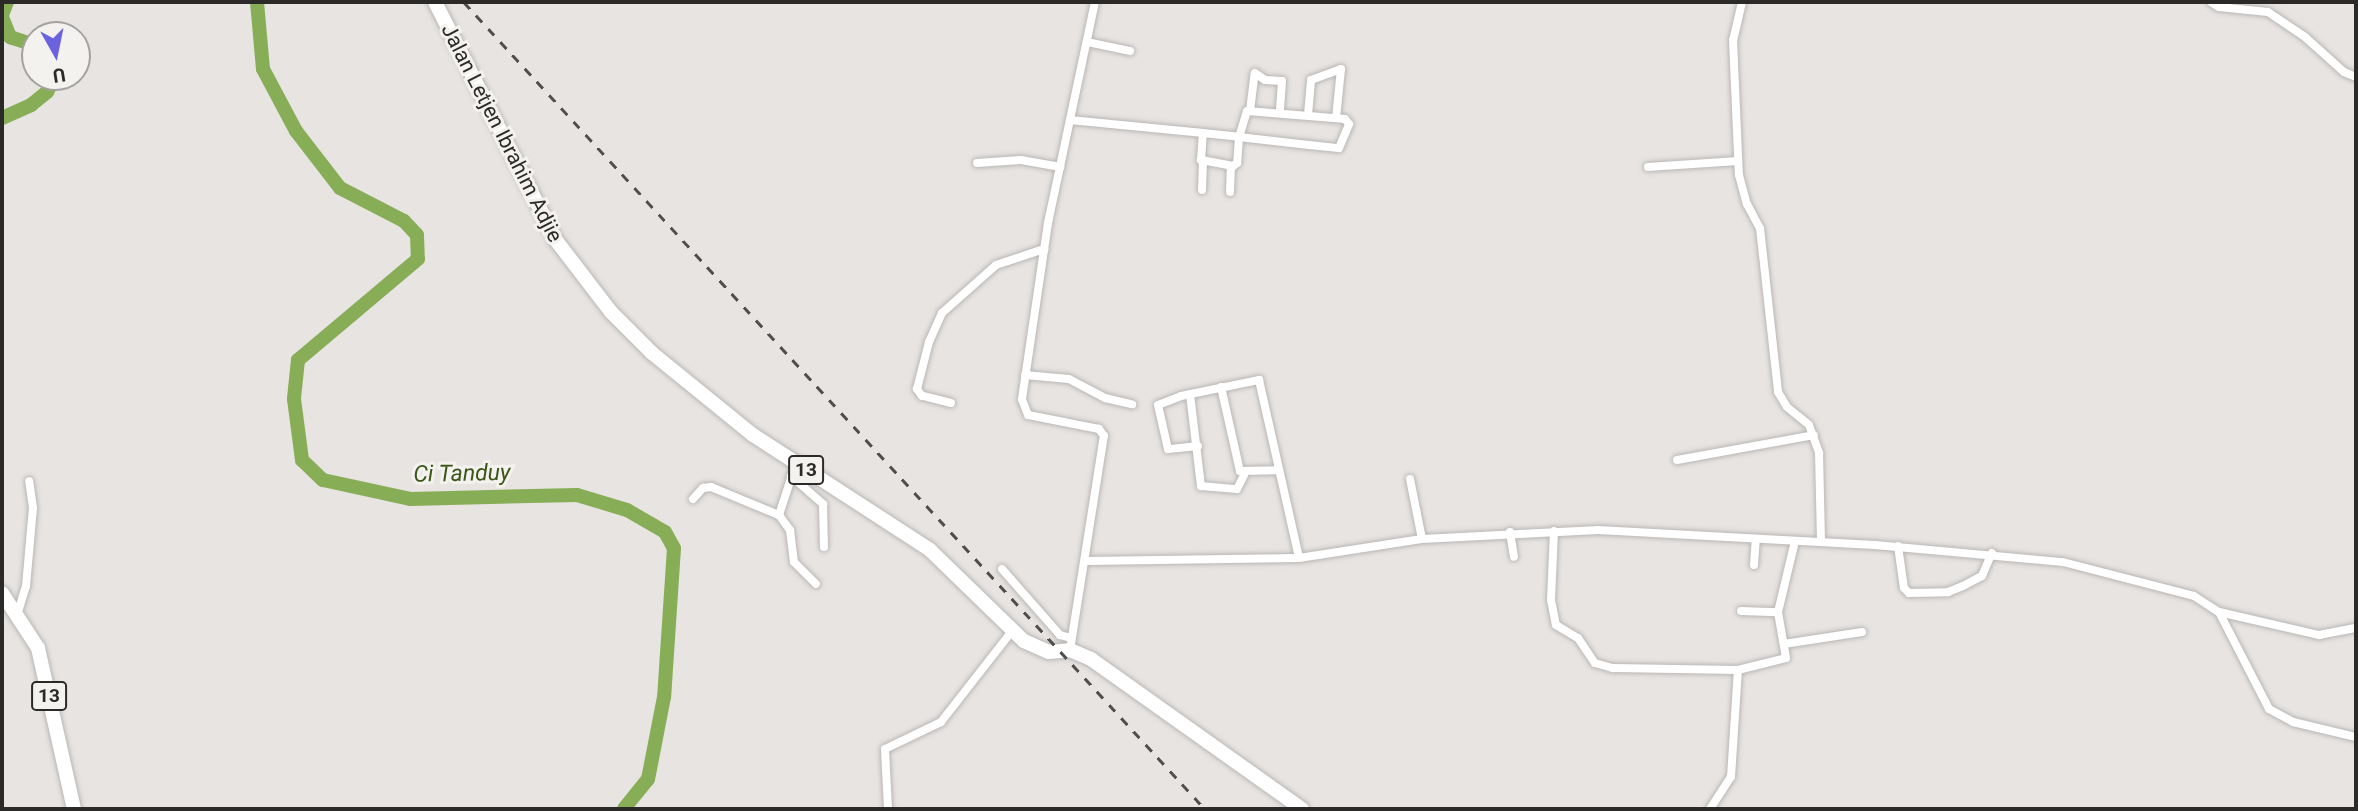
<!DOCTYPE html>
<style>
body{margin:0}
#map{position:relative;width:2358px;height:811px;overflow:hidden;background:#e7e4e2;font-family:Roboto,sans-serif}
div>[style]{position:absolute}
.river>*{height:14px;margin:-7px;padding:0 7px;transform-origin:7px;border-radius:7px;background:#87ae57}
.roads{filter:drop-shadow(0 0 2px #b9b7b5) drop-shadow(0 0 2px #b9b7b5)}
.street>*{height:8px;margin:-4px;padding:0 4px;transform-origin:4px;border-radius:4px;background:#fff}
.highway>*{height:14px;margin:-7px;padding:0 7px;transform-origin:7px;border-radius:7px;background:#fff}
.rail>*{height:2.5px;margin-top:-1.25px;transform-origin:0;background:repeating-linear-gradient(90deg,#4f4e4d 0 9px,transparent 0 18px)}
span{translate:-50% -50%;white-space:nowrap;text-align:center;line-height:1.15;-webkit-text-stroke:6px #f4f2ef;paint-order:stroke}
.shield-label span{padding:2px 5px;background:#f4f2ef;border:2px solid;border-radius:5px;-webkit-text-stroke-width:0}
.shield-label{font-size:19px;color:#2b2a29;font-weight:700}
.street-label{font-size:21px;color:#2b2a29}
.water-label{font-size:23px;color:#3b5517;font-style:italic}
.frame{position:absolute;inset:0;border:4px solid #2b2a29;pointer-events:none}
.north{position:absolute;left:21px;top:21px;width:70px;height:70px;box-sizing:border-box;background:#f4f2ef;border:2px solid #a4a2a0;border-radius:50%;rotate:171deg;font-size:19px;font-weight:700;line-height:28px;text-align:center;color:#2b2a29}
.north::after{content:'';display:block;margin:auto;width:24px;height:32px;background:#6a63dd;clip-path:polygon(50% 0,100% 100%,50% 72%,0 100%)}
</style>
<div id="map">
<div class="river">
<i style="left:257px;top:2px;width:67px;rotate:84.9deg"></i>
<i style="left:263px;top:69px;width:70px;rotate:62deg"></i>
<i style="left:296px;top:131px;width:72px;rotate:52.3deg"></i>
<i style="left:340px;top:188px;width:72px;rotate:27.3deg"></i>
<i style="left:404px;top:221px;width:19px;rotate:47deg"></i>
<i style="left:417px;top:235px;width:24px;rotate:88deg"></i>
<i style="left:418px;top:259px;width:157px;rotate:139.9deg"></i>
<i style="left:298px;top:360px;width:39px;rotate:96deg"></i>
<i style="left:294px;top:399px;width:62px;rotate:82.5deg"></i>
<i style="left:302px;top:460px;width:29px;rotate:44deg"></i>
<i style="left:323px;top:480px;width:89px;rotate:12.3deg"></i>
<i style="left:410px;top:499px;width:167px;rotate:-1.4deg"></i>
<i style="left:577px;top:495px;width:52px;rotate:16.7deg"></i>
<i style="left:627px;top:510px;width:44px;rotate:30.1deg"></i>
<i style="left:665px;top:532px;width:18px;rotate:61deg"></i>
<i style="left:674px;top:548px;width:149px;rotate:93.8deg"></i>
<i style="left:664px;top:697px;width:84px;rotate:101deg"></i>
<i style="left:648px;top:779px;width:38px;rotate:129deg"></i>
<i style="left:2px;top:15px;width:14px;rotate:-69deg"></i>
<i style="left:2px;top:17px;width:22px;rotate:68deg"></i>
<i style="left:10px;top:37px;width:26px;rotate:18deg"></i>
<i style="left:2px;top:118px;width:32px;rotate:-24deg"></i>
<i style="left:31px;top:105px;width:21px;rotate:-39deg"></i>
<i style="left:47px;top:92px;width:17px;rotate:-62deg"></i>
</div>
<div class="roads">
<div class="street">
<i style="left:1742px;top:2px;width:39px;rotate:103deg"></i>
<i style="left:1733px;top:40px;width:135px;rotate:87.5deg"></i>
<i style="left:1739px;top:175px;width:30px;rotate:75deg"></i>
<i style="left:1747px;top:204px;width:27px;rotate:62deg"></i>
<i style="left:1760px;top:228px;width:165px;rotate:83.7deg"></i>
<i style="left:1778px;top:392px;width:17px;rotate:59deg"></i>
<i style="left:1787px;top:407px;width:28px;rotate:39deg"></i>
<i style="left:1809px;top:425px;width:30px;rotate:70deg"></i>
<i style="left:1819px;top:453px;width:89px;rotate:88.7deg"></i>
<i style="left:2211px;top:2px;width:9px;rotate:32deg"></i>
<i style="left:2219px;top:7px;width:49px;rotate:5.8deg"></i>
<i style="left:2268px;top:12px;width:45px;rotate:34deg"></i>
<i style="left:2305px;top:37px;width:52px;rotate:41.9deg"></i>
<i style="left:2344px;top:72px;width:13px;rotate:23deg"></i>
<i style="left:1087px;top:42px;width:44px;rotate:11.8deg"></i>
<i style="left:1250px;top:111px;width:38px;rotate:-83deg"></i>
<i style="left:1255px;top:73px;width:12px;rotate:35deg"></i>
<i style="left:1265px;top:80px;width:17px;rotate:3deg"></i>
<i style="left:1282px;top:81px;width:32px;rotate:94deg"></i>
<i style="left:1308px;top:115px;width:35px;rotate:-85deg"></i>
<i style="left:1311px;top:80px;width:32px;rotate:-20deg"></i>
<i style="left:1341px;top:69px;width:49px;rotate:95.8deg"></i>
<i style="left:1070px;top:120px;width:134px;rotate:5.6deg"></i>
<i style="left:1203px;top:133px;width:36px;rotate:6deg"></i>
<i style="left:1239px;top:137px;width:70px;rotate:6.5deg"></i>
<i style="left:1309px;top:145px;width:30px;rotate:6deg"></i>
<i style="left:1339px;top:148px;width:26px;rotate:-67deg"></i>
<i style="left:1349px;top:124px;width:6px;rotate:-129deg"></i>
<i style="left:1345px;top:119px;width:98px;rotate:-175.3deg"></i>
<i style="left:1247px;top:111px;width:27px;rotate:107deg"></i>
<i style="left:1239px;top:137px;width:26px;rotate:94deg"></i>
<i style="left:1237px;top:163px;width:5px;rotate:143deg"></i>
<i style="left:1233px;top:166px;width:33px;rotate:-169deg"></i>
<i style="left:1201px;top:160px;width:27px;rotate:-86deg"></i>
<i style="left:977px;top:163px;width:44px;rotate:-3.9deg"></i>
<i style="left:1021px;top:160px;width:40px;rotate:10deg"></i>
<i style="left:1648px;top:167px;width:90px;rotate:-3.8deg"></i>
<i style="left:1202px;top:190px;width:29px;rotate:-88deg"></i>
<i style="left:1230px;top:192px;width:26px;rotate:-88deg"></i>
<i style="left:1025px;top:375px;width:44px;rotate:5.2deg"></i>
<i style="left:1069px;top:379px;width:41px;rotate:27.8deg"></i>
<i style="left:1105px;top:398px;width:28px;rotate:13deg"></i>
<i style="left:1221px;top:387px;width:86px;rotate:77.3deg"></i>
<i style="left:1240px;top:471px;width:39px;rotate:-1deg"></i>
<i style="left:1190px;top:394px;width:93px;rotate:83.2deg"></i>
<i style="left:1201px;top:486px;width:36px;rotate:5deg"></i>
<i style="left:1237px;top:489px;width:16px;rotate:-63deg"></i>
<i style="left:951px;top:403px;width:30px;rotate:-166deg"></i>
<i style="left:922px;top:396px;width:9px;rotate:-126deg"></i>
<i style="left:917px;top:389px;width:49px;rotate:-75.7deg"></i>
<i style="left:929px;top:342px;width:32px;rotate:-66deg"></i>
<i style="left:942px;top:313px;width:72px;rotate:-41.6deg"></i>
<i style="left:996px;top:265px;width:51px;rotate:-18.4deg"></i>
<i style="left:1198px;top:446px;width:30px;rotate:174deg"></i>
<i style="left:1168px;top:449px;width:45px;rotate:-102.8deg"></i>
<i style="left:1158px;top:405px;width:25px;rotate:-21deg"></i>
<i style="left:1181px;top:396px;width:80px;rotate:-11.6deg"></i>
<i style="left:1259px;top:380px;width:182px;rotate:77.3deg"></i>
<i style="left:1677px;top:460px;width:139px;rotate:-10.3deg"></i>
<i style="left:796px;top:463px;width:55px;rotate:108.1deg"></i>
<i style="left:779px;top:515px;width:19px;rotate:54deg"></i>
<i style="left:790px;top:530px;width:32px;rotate:83deg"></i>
<i style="left:794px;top:562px;width:31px;rotate:45deg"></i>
<i style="left:791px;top:476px;width:43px;rotate:41.2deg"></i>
<i style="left:823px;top:504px;width:43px;rotate:88.7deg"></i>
<i style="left:1410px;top:479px;width:61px;rotate:78.7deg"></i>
<i style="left:693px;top:499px;width:15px;rotate:-48deg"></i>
<i style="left:703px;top:488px;width:8px;rotate:-7deg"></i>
<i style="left:711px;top:487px;width:74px;rotate:22.4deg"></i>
<i style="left:1554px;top:531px;width:69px;rotate:92.5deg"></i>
<i style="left:1551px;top:600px;width:25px;rotate:79deg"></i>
<i style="left:1556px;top:625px;width:26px;rotate:31deg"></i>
<i style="left:1578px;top:638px;width:30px;rotate:56deg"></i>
<i style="left:1595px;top:663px;width:19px;rotate:16deg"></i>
<i style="left:1613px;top:668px;width:125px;rotate:0.9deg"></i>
<i style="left:1510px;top:532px;width:25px;rotate:81deg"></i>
<i style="left:1898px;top:546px;width:42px;rotate:81.9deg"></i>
<i style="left:1904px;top:588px;width:7px;rotate:45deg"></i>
<i style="left:1909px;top:593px;width:39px;rotate:-1deg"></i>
<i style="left:1948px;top:592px;width:16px;rotate:-22deg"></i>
<i style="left:1963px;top:586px;width:21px;rotate:-28deg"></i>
<i style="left:1982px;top:576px;width:25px;rotate:-67deg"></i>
<i style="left:1086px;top:561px;width:213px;rotate:-0.8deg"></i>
<i style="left:1299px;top:558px;width:124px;rotate:-8.8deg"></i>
<i style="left:1422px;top:539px;width:176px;rotate:-2.9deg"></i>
<i style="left:1598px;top:530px;width:277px;rotate:3.1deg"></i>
<i style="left:1875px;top:545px;width:189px;rotate:5.2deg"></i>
<i style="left:2063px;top:562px;width:135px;rotate:14.5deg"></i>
<i style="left:2194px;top:596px;width:30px;rotate:33deg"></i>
<i style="left:2219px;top:612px;width:109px;rotate:62.7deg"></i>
<i style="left:2269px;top:709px;width:27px;rotate:28deg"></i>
<i style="left:2293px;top:722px;width:65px;rotate:13.4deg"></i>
<i style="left:1754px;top:565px;width:26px;rotate:-86deg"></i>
<i style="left:1002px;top:569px;width:88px;rotate:48.7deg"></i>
<i style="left:1060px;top:635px;width:11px;rotate:15deg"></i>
<i style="left:1741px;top:611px;width:37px;rotate:2deg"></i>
<i style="left:18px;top:612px;width:27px;rotate:-73deg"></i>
<i style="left:26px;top:586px;width:78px;rotate:-84.9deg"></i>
<i style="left:33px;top:508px;width:27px;rotate:-98deg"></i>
<i style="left:2219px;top:612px;width:103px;rotate:13deg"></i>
<i style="left:2319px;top:635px;width:38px;rotate:-11deg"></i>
<i style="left:1784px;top:644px;width:79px;rotate:-8.7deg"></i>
<i style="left:1070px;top:650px;width:217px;rotate:-81deg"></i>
<i style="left:1104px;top:436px;width:9px;rotate:-126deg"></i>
<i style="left:1099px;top:429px;width:72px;rotate:-168.8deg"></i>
<i style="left:1028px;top:415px;width:17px;rotate:-111deg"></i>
<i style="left:1022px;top:399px;width:178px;rotate:-81.6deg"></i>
<i style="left:1048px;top:223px;width:226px;rotate:-78deg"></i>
<i style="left:888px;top:809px;width:60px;rotate:-92.9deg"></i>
<i style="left:885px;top:749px;width:62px;rotate:-25.7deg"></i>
<i style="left:941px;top:722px;width:117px;rotate:-52deg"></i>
<i style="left:1710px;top:809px;width:38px;rotate:-57deg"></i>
<i style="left:1731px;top:777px;width:107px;rotate:-86.3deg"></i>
<i style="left:1738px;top:670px;width:49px;rotate:-14deg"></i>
<i style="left:1786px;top:658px;width:47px;rotate:-99.9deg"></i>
<i style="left:1778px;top:612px;width:73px;rotate:-76.5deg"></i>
</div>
<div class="highway">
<i style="left:435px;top:2px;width:266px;rotate:63.1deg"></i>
<i style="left:555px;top:239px;width:92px;rotate:52.5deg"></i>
<i style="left:611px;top:312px;width:58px;rotate:45deg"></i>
<i style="left:652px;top:353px;width:130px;rotate:39.1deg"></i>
<i style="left:753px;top:435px;width:211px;rotate:33deg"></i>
<i style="left:930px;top:550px;width:131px;rotate:44.1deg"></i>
<i style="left:1024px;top:641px;width:27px;rotate:24deg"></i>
<i style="left:1049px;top:652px;width:21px;rotate:-5deg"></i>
<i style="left:1070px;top:650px;width:23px;rotate:23deg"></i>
<i style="left:1091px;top:659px;width:259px;rotate:35.4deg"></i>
<i style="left:2px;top:593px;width:66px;rotate:56.8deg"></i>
<i style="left:38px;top:648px;width:165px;rotate:77.4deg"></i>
</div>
</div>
<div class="rail">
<i style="left:464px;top:2px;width:1096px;rotate:47.44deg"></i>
</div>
<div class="shield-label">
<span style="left:806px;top:470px">13</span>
<span style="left:49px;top:696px">13</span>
</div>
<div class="street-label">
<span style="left:502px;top:133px;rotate:63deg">Jalan Letjen Ibrahim Adjie</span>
</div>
<div class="water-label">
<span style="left:462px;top:474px;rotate:-1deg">Ci Tanduy</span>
</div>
<div class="frame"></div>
<div class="north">U</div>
</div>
